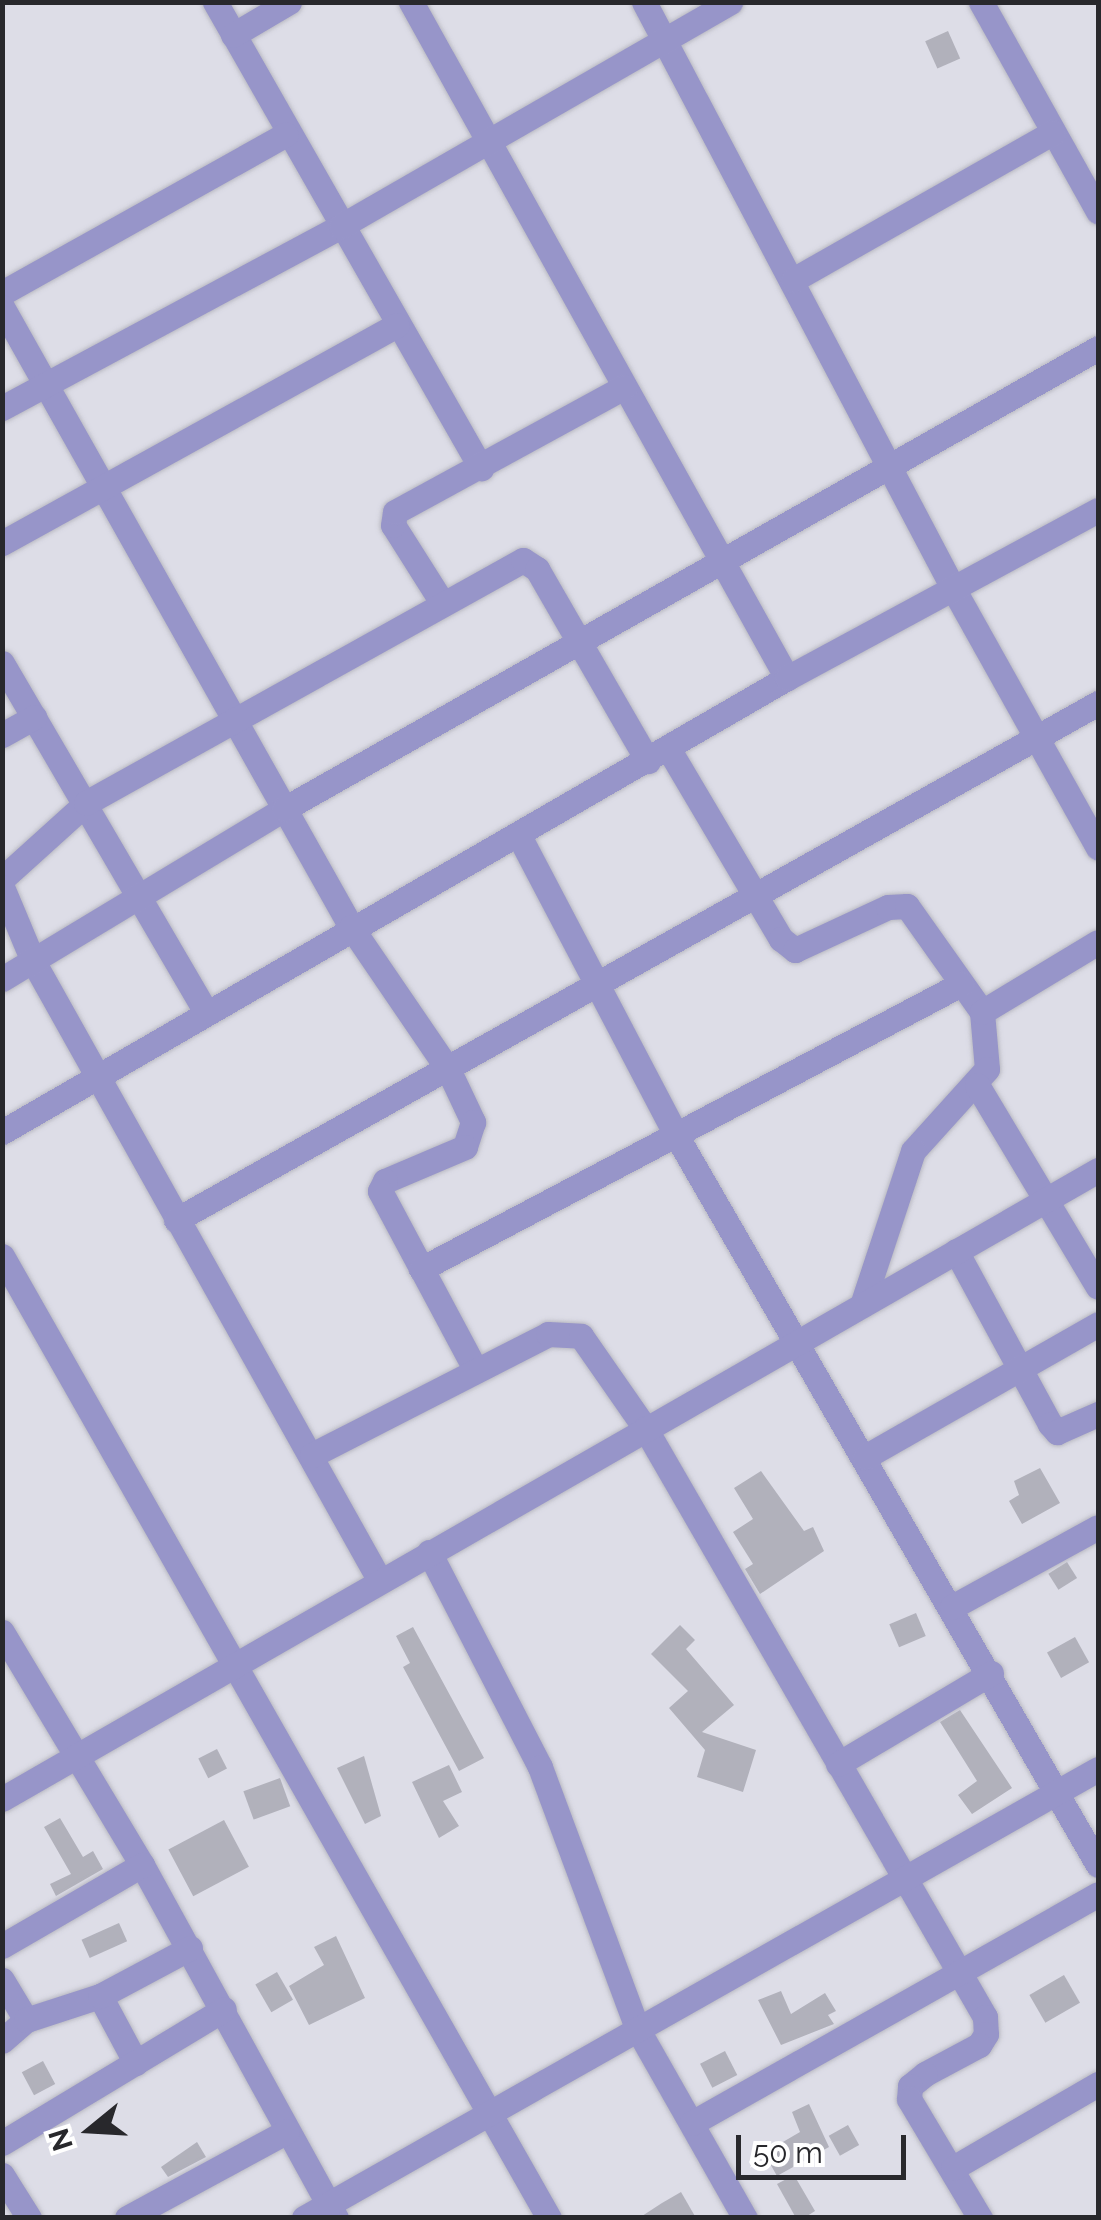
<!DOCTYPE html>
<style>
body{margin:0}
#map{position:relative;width:1101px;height:2220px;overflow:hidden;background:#dddde7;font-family:Raleway,sans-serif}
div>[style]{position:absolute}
.building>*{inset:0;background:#b1b1bb;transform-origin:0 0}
.roads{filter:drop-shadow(0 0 2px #b9b9c2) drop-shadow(0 0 2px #b9b9c2)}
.minor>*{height:25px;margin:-12.5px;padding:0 12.5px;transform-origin:12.5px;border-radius:12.5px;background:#9795c9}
span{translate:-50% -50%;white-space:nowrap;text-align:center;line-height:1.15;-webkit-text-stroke:8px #fff;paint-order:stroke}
.frame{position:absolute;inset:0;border:5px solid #28282c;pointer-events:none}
.north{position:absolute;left:40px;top:2080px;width:100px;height:100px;-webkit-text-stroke:8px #fff;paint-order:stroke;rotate:252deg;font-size:28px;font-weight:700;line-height:40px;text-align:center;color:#28282c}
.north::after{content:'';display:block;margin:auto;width:35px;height:45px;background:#28282c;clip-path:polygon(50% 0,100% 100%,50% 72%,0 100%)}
.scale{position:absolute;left:736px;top:2135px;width:170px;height:45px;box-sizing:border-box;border:5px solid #28282c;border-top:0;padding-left:12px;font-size:30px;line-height:35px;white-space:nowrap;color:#28282c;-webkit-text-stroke:8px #fff;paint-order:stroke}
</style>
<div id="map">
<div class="building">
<i style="left:948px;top:31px;width:30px;height:25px;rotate:66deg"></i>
<i style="clip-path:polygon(1040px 1468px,1060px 1503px,1022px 1524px,1009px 1501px,1019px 1495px,1014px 1481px)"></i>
<i style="clip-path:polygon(761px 1471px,804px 1531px,813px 1527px,824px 1551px,760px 1594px,745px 1569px,753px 1564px,733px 1532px,753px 1519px,734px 1488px)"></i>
<i style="left:1067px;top:1562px;width:19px;height:22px;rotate:58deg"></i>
<i style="left:916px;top:1613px;width:25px;height:29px;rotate:67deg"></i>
<i style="clip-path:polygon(680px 1625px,695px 1640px,686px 1649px,734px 1705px,702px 1732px,756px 1750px,743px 1792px,697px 1777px,705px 1750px,669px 1708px,688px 1691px,651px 1654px)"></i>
<i style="clip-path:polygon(413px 1627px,484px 1758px,459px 1771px,403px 1667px,410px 1663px,396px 1636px)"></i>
<i style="left:1075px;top:1637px;width:29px;height:32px;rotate:61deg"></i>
<i style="clip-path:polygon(960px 1710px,1012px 1788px,972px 1814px,958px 1795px,977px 1781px,940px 1722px)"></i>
<i style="left:217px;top:1749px;width:22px;height:21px;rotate:63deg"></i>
<i style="clip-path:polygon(364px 1756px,381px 1816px,365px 1824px,337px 1768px)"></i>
<i style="clip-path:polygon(449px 1765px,462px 1792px,443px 1801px,459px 1826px,439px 1838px,412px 1782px)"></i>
<i style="left:280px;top:1778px;width:30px;height:39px;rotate:70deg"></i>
<i style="clip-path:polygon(60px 1818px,83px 1857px,93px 1851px,103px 1869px,56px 1896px,50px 1884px,71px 1874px,44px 1827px)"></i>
<i style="left:224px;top:1820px;width:53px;height:63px;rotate:62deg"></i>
<i style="left:119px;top:1923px;width:20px;height:41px;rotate:66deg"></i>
<i style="clip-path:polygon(336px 1936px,365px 1998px,309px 2025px,289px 1986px,324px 1965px,314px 1947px)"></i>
<i style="left:277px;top:1972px;width:32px;height:25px;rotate:60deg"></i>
<i style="left:1064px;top:1975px;width:32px;height:40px;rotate:60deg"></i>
<i style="clip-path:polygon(781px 1991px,791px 2014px,825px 1993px,836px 2011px,828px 2015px,834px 2024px,781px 2045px,758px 2000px)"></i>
<i style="left:725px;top:2051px;width:27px;height:28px;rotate:63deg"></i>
<i style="left:43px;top:2061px;width:26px;height:24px;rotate:62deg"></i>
<i style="clip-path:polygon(809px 2104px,829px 2147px,777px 2176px,764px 2153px,800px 2132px,792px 2112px)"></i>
<i style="left:848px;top:2125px;width:23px;height:22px;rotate:61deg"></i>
<i style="clip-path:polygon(197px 2142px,206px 2157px,168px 2177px,161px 2167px)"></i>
<i style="clip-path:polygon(794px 2175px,815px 2211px,804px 2218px,796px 2218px,777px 2184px)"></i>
<i style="clip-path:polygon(681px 2192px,696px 2218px,639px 2218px,662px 2203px)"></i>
</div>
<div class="roads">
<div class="minor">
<i style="left:215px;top:2px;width:537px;rotate:60.28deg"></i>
<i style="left:411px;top:2px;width:774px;rotate:60.92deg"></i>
<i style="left:644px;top:2px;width:665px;rotate:62.2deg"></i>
<i style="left:954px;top:590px;width:295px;rotate:60.8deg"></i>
<i style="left:981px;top:2px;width:240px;rotate:60.8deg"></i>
<i style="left:233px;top:35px;width:65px;rotate:-30.5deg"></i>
<i style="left:793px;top:280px;width:299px;rotate:-29.6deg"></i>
<i style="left:2px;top:293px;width:325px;rotate:-29.2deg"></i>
<i style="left:2px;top:307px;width:711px;rotate:60.62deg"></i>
<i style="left:351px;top:927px;width:172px;rotate:55.7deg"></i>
<i style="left:448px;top:1069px;width:59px;rotate:64.7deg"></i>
<i style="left:473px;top:1122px;width:26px;rotate:108deg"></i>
<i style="left:465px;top:1147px;width:87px;rotate:157deg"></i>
<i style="left:385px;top:1181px;width:11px;rotate:117deg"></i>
<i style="left:380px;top:1191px;width:202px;rotate:61.9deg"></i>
<i style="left:2px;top:408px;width:385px;rotate:-28.2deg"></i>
<i style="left:341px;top:226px;width:449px;rotate:-29.9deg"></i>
<i style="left:2px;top:543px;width:451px;rotate:-28.9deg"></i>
<i style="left:443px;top:604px;width:93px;rotate:-122.3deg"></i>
<i style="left:393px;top:525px;width:13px;rotate:-81deg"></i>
<i style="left:395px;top:512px;width:261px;rotate:-28.6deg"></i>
<i style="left:2px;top:663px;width:403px;rotate:59.7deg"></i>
<i style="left:2px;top:735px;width:37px;rotate:-29deg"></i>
<i style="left:668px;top:748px;width:222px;rotate:59.4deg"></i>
<i style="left:781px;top:939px;width:18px;rotate:38deg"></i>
<i style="left:795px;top:950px;width:102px;rotate:-24.8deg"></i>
<i style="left:888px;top:907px;width:19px;rotate:-3deg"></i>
<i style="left:907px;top:906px;width:130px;rotate:54.7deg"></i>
<i style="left:982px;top:1012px;width:57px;rotate:85deg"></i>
<i style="left:987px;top:1069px;width:110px;rotate:132.1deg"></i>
<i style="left:913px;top:1151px;width:162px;rotate:108.3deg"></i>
<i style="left:518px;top:834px;width:340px;rotate:62.3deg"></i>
<i style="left:676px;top:1135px;width:843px;rotate:59.97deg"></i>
<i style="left:2px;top:879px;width:113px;rotate:-42.1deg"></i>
<i style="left:86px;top:803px;width:500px;rotate:-29.08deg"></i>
<i style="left:523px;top:560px;width:17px;rotate:33deg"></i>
<i style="left:537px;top:569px;width:222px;rotate:60deg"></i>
<i style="left:2px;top:887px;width:80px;rotate:67.3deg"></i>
<i style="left:33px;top:961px;width:708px;rotate:60.76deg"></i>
<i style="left:2px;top:979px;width:329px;rotate:-31.1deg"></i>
<i style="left:284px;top:809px;width:935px;rotate:-29.52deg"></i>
<i style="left:982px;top:1012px;width:135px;rotate:-31.1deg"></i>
<i style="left:977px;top:1085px;width:235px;rotate:59.1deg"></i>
<i style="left:2px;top:1132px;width:907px;rotate:-30.04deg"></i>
<i style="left:787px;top:678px;width:353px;rotate:-28.4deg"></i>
<i style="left:176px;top:1220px;width:1057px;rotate:-29.28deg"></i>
<i style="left:956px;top:1251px;width:197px;rotate:61.5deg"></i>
<i style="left:1050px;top:1424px;width:11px;rotate:49deg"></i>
<i style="left:1057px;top:1432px;width:45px;rotate:-23.7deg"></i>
<i style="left:2px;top:1256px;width:1107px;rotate:60.38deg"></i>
<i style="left:421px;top:1269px;width:611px;rotate:-27.82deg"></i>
<i style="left:312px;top:1455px;width:265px;rotate:-27.1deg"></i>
<i style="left:548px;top:1334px;width:33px;rotate:3deg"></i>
<i style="left:581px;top:1336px;width:112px;rotate:55.2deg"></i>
<i style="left:645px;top:1428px;width:680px;rotate:60deg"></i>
<i style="left:985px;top:2017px;width:17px;rotate:87deg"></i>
<i style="left:986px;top:2034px;width:13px;rotate:122deg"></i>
<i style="left:979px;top:2045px;width:61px;rotate:151.8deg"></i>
<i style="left:925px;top:2074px;width:19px;rotate:141deg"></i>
<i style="left:910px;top:2086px;width:13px;rotate:94deg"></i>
<i style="left:909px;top:2099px;width:139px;rotate:59.2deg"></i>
<i style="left:865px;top:1457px;width:268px;rotate:-29.7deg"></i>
<i style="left:429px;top:1552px;width:242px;rotate:62.7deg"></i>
<i style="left:540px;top:1767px;width:281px;rotate:69.6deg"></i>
<i style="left:638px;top:2030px;width:216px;rotate:60.4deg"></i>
<i style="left:952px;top:1607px;width:166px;rotate:-28.7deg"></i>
<i style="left:2px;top:1632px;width:272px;rotate:59deg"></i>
<i style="left:142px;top:1865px;width:403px;rotate:61.2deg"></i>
<i style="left:838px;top:1764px;width:178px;rotate:-30.7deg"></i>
<i style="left:2px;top:1799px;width:1264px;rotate:-29.85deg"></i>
<i style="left:2px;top:1946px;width:162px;rotate:-30.1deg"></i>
<i style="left:2px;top:1980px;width:47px;rotate:59deg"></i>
<i style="left:26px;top:2020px;width:32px;rotate:139deg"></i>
<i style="left:100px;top:1996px;width:76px;rotate:61.8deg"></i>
<i style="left:26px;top:2020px;width:78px;rotate:-18deg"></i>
<i style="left:100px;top:1996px;width:102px;rotate:-28.1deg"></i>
<i style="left:692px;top:2123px;width:466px;rotate:-29.4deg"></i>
<i style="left:2px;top:2143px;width:259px;rotate:-31.1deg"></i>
<i style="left:953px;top:2168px;width:168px;rotate:-30.1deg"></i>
<i style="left:2px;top:2175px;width:51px;rotate:57.9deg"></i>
<i style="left:127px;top:2218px;width:182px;rotate:-28.5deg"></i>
<i style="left:304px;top:2218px;width:912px;rotate:-29.49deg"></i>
</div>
</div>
<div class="frame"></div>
<div class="north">N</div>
<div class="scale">50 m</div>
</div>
